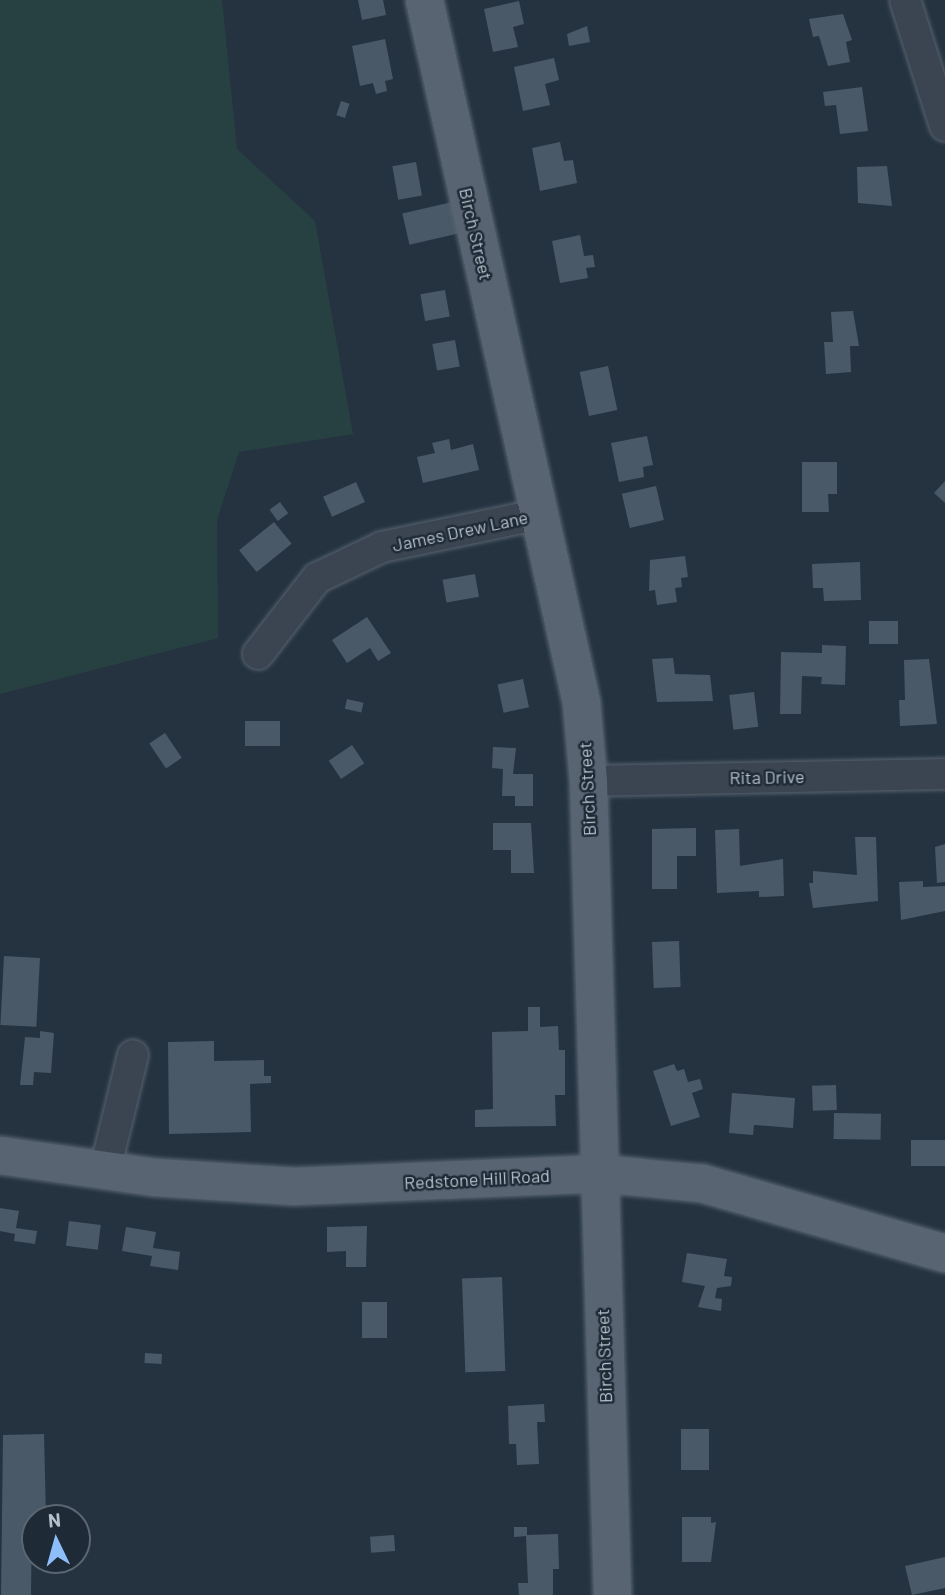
<!DOCTYPE html>
<style>
body{margin:0}
#map{position:relative;width:945px;height:1595px;overflow:hidden;background:#253341;font-family:Barlow,sans-serif}
div>[style]{position:absolute}
.green>*{inset:0;background:#274142}
.building>*{inset:0;background:#495967;transform-origin:0 0}
.roads{filter:drop-shadow(0 0 2px #57636e) drop-shadow(0 0 2px #57636e)}
.minor>*{height:30px;margin:-15px;padding:0 15px;transform-origin:15px;border-radius:15px;background:#3a4551}
.major>*{height:37px;margin:-18.5px;padding:0 18.5px;transform-origin:18.5px;border-radius:18.5px;background:#586471}
span{translate:-50% -50%;white-space:nowrap;text-align:center;line-height:1.15;-webkit-text-stroke:5px #1e2a36;paint-order:stroke}
.street-label{font-size:18px;color:#b6c0cb}
.north{position:absolute;left:21px;top:1504px;width:70px;height:70px;box-sizing:border-box;background:#1e2a36;border:2px solid #5b6672;border-radius:50%;rotate:355deg;font-size:19px;font-weight:700;line-height:28px;text-align:center;color:#b6c0cb}
.north::after{content:'';display:block;margin:auto;width:24px;height:32px;background:#8dbefa;clip-path:polygon(50% 0,100% 100%,50% 72%,0 100%)}
</style>
<div id="map">
<div class="green">
<i style="clip-path:polygon(0 0,222px 0,237px 149px,315px 221px,353px 434px,239px 452px,217px 520px,218px 638px,0 694px)"></i>
</div>
<div class="building">
<i style="clip-path:polygon(358px 0,383px 0,386px 15px,362px 20px)"></i>
<i style="clip-path:polygon(519px 1px,524px 24px,513px 27px,518px 47px,493px 52px,484px 9px)"></i>
<i style="clip-path:polygon(843px 14px,852px 40px,846px 42px,850px 62px,828px 66px,819px 36px,813px 37px,809px 19px)"></i>
<i style="clip-path:polygon(587px 26px,590px 42px,569px 46px,567px 34px)"></i>
<i style="clip-path:polygon(385px 39px,393px 79px,385px 81px,387px 91px,376px 94px,373px 83px,360px 86px,352px 46px)"></i>
<i style="clip-path:polygon(554px 58px,559px 80px,545px 84px,550px 105px,523px 111px,514px 67px)"></i>
<i style="clip-path:polygon(862px 87px,868px 131px,840px 134px,836px 105px,825px 106px,823px 92px)"></i>
<i style="left:341px;top:101px;width:9px;height:15px;rotate:18deg"></i>
<i style="clip-path:polygon(560px 142px,564px 161px,573px 160px,577px 183px,540px 191px,532px 148px)"></i>
<i style="left:416px;top:162px;width:34px;height:24px;rotate:80deg"></i>
<i style="clip-path:polygon(887px 166px,892px 206px,858px 203px,857px 167px)"></i>
<i style="left:452px;top:202px;width:32px;height:51px;rotate:77deg"></i>
<i style="clip-path:polygon(580px 235px,584px 256px,593px 255px,595px 267px,586px 268px,588px 278px,560px 283px,552px 241px)"></i>
<i style="left:445px;top:290px;width:27px;height:25px;rotate:80deg"></i>
<i style="clip-path:polygon(853px 311px,859px 346px,850px 346px,851px 372px,826px 374px,824px 342px,833px 342px,831px 312px)"></i>
<i style="left:455px;top:340px;width:27px;height:23px;rotate:80deg"></i>
<i style="left:608px;top:366px;width:45px;height:29px;rotate:78deg"></i>
<i style="clip-path:polygon(647px 436px,653px 465px,643px 467px,644px 477px,619px 482px,611px 443px)"></i>
<i style="clip-path:polygon(449px 439px,451px 450px,473px 444px,479px 470px,423px 483px,417px 457px,435px 453px,432px 443px)"></i>
<i style="clip-path:polygon(802px 462px,837px 462px,837px 494px,828px 494px,829px 512px,802px 512px)"></i>
<i style="clip-path:polygon(945px 481px,945px 503px,934px 493px)"></i>
<i style="left:356px;top:482px;width:22px;height:36px;rotate:66deg"></i>
<i style="left:656px;top:486px;width:35px;height:35px;rotate:77deg"></i>
<i style="left:280px;top:502px;width:14px;height:13px;rotate:54deg"></i>
<i style="left:274px;top:522px;width:28px;height:45px;rotate:51deg"></i>
<i style="clip-path:polygon(685px 556px,688px 577px,681px 578px,682px 587px,675px 588px,677px 602px,657px 605px,655px 590px,649px 591px,650px 560px)"></i>
<i style="clip-path:polygon(860px 562px,861px 600px,824px 601px,823px 588px,813px 588px,812px 564px)"></i>
<i style="left:475px;top:574px;width:23px;height:33px;rotate:80deg"></i>
<i style="clip-path:polygon(367px 617px,391px 653px,378px 661px,370px 648px,347px 663px,332px 640px)"></i>
<i style="left:869px;top:621px;width:29px;height:23px"></i>
<i style="clip-path:polygon(822px 645px,846px 646px,845px 685px,821px 684px,822px 677px,802px 676px,801px 714px,780px 714px,781px 652px,822px 653px)"></i>
<i style="clip-path:polygon(673px 658px,675px 674px,710px 675px,713px 701px,657px 702px,652px 659px)"></i>
<i style="clip-path:polygon(929px 659px,937px 724px,900px 726px,899px 700px,905px 700px,904px 660px)"></i>
<i style="left:523px;top:679px;width:29px;height:26px;rotate:78deg"></i>
<i style="left:754px;top:692px;width:35px;height:25px;rotate:83deg"></i>
<i style="left:347px;top:699px;width:17px;height:10px;rotate:13deg"></i>
<i style="left:280px;top:721px;width:25px;height:35px;rotate:90deg"></i>
<i style="left:165px;top:733px;width:30px;height:19px;rotate:56deg"></i>
<i style="left:352px;top:745px;width:22px;height:28px;rotate:56deg"></i>
<i style="clip-path:polygon(493px 747px,516px 748px,513px 774px,533px 774px,533px 806px,515px 806px,515px 796px,502px 796px,503px 769px,492px 768px)"></i>
<i style="clip-path:polygon(493px 823px,531px 823px,534px 873px,511px 873px,511px 850px,493px 850px)"></i>
<i style="clip-path:polygon(696px 828px,696px 856px,677px 856px,677px 889px,652px 889px,652px 829px)"></i>
<i style="clip-path:polygon(739px 829px,740px 866px,783px 859px,784px 896px,759px 897px,759px 891px,717px 893px,715px 830px)"></i>
<i style="clip-path:polygon(855px 837px,876px 837px,878px 901px,813px 908px,809px 883px,813px 883px,813px 871px,857px 875px)"></i>
<i style="clip-path:polygon(945px 844px,945px 882px,937px 883px,935px 847px)"></i>
<i style="clip-path:polygon(923px 881px,923px 887px,945px 886px,945px 911px,901px 920px,899px 882px)"></i>
<i style="left:679px;top:941px;width:46px;height:27px;rotate:88deg"></i>
<i style="left:4px;top:956px;width:36px;height:69px;rotate:3deg"></i>
<i style="clip-path:polygon(528px 1007px,540px 1007px,540px 1027px,558px 1026px,559px 1050px,565px 1050px,565px 1095px,555px 1095px,556px 1126px,475px 1127px,475px 1110px,493px 1109px,492px 1032px,528px 1031px)"></i>
<i style="clip-path:polygon(40px 1031px,54px 1033px,51px 1073px,34px 1072px,33px 1085px,20px 1085px,25px 1037px,40px 1038px)"></i>
<i style="clip-path:polygon(214px 1041px,214px 1061px,264px 1060px,264px 1076px,271px 1076px,271px 1083px,250px 1084px,251px 1132px,169px 1134px,168px 1042px)"></i>
<i style="clip-path:polygon(674px 1064px,677px 1071px,684px 1069px,688px 1082px,700px 1079px,703px 1089px,692px 1093px,700px 1117px,671px 1126px,653px 1071px)"></i>
<i style="left:836px;top:1085px;width:25px;height:24px;rotate:88deg"></i>
<i style="clip-path:polygon(732px 1093px,795px 1098px,793px 1128px,754px 1125px,753px 1135px,729px 1133px)"></i>
<i style="left:834px;top:1113px;width:47px;height:26px;rotate:1deg"></i>
<i style="left:945px;top:1140px;width:26px;height:34px;rotate:90deg"></i>
<i style="clip-path:polygon(0 1208px,19px 1211px,16px 1228px,37px 1231px,35px 1244px,14px 1241px,15px 1234px,0 1231px)"></i>
<i style="left:69px;top:1221px;width:32px;height:25px;rotate:7deg"></i>
<i style="clip-path:polygon(367px 1226px,366px 1267px,346px 1267px,346px 1251px,327px 1252px,327px 1227px)"></i>
<i style="clip-path:polygon(126px 1227px,156px 1232px,153px 1248px,180px 1252px,178px 1270px,150px 1266px,152px 1256px,122px 1251px)"></i>
<i style="clip-path:polygon(687px 1253px,727px 1259px,724px 1276px,732px 1277px,731px 1286px,717px 1288px,715px 1298px,722px 1299px,721px 1311px,698px 1307px,705px 1286px,682px 1282px)"></i>
<i style="left:502px;top:1277px;width:94px;height:40px;rotate:88deg"></i>
<i style="left:362px;top:1302px;width:25px;height:36px"></i>
<i style="left:145px;top:1353px;width:17px;height:10px;rotate:3deg"></i>
<i style="clip-path:polygon(544px 1404px,545px 1422px,537px 1422px,539px 1464px,517px 1465px,516px 1444px,509px 1444px,508px 1406px)"></i>
<i style="left:681px;top:1429px;width:28px;height:41px"></i>
<i style="clip-path:polygon(44px 1434px,46px 1517px,32px 1517px,31px 1595px,1px 1595px,3px 1435px)"></i>
<i style="clip-path:polygon(682px 1517px,711px 1517px,711px 1523px,716px 1522px,711px 1562px,682px 1562px)"></i>
<i style="clip-path:polygon(514px 1527px,527px 1527px,527px 1535px,558px 1534px,559px 1569px,553px 1569px,553px 1595px,519px 1595px,518px 1583px,528px 1583px,526px 1536px,514px 1537px)"></i>
<i style="left:394px;top:1535px;width:16px;height:24px;rotate:86deg"></i>
<i style="clip-path:polygon(945px 1557px,945px 1588px,912px 1595px,905px 1566px)"></i>
</div>
<div class="roads">
<div class="minor">
<i style="left:905px;top:0;width:132px;rotate:72.4deg"></i>
<i style="left:258px;top:654px;width:96px;rotate:-52.2deg"></i>
<i style="left:317px;top:578px;width:72px;rotate:-25.5deg"></i>
<i style="left:382px;top:547px;width:158px;rotate:-11.7deg"></i>
<i style="left:588px;top:781px;width:357px;rotate:-1.1deg"></i>
<i style="left:105px;top:1170px;width:118px;rotate:-76.3deg"></i>
</div>
<div class="major">
<i style="left:424px;top:0;width:719px;rotate:77.39deg"></i>
<i style="left:581px;top:702px;width:79px;rotate:84.9deg"></i>
<i style="left:588px;top:781px;width:814px;rotate:88.31deg"></i>
<i style="left:0;top:1155px;width:157px;rotate:8.1deg"></i>
<i style="left:155px;top:1177px;width:139px;rotate:3.7deg"></i>
<i style="left:294px;top:1186px;width:304px;rotate:-2.4deg"></i>
<i style="left:598px;top:1173px;width:104px;rotate:5.5deg"></i>
<i style="left:702px;top:1183px;width:253px;rotate:16.1deg"></i>
</div>
</div>
<div class="street-label">
<span style="left:476px;top:234px;rotate:77deg">Birch Street</span>
<span style="left:460px;top:531px;rotate:-12deg">James Drew Lane</span>
<span style="left:767px;top:777px;rotate:-1deg">Rita Drive</span>
<span style="left:587px;top:789px;rotate:-93deg">Birch Street</span>
<span style="left:477px;top:1179px;rotate:-3deg">Redstone Hill Road</span>
<span style="left:604px;top:1356px;rotate:-92deg">Birch Street</span>
</div>
<div class="north">N</div>
</div>
